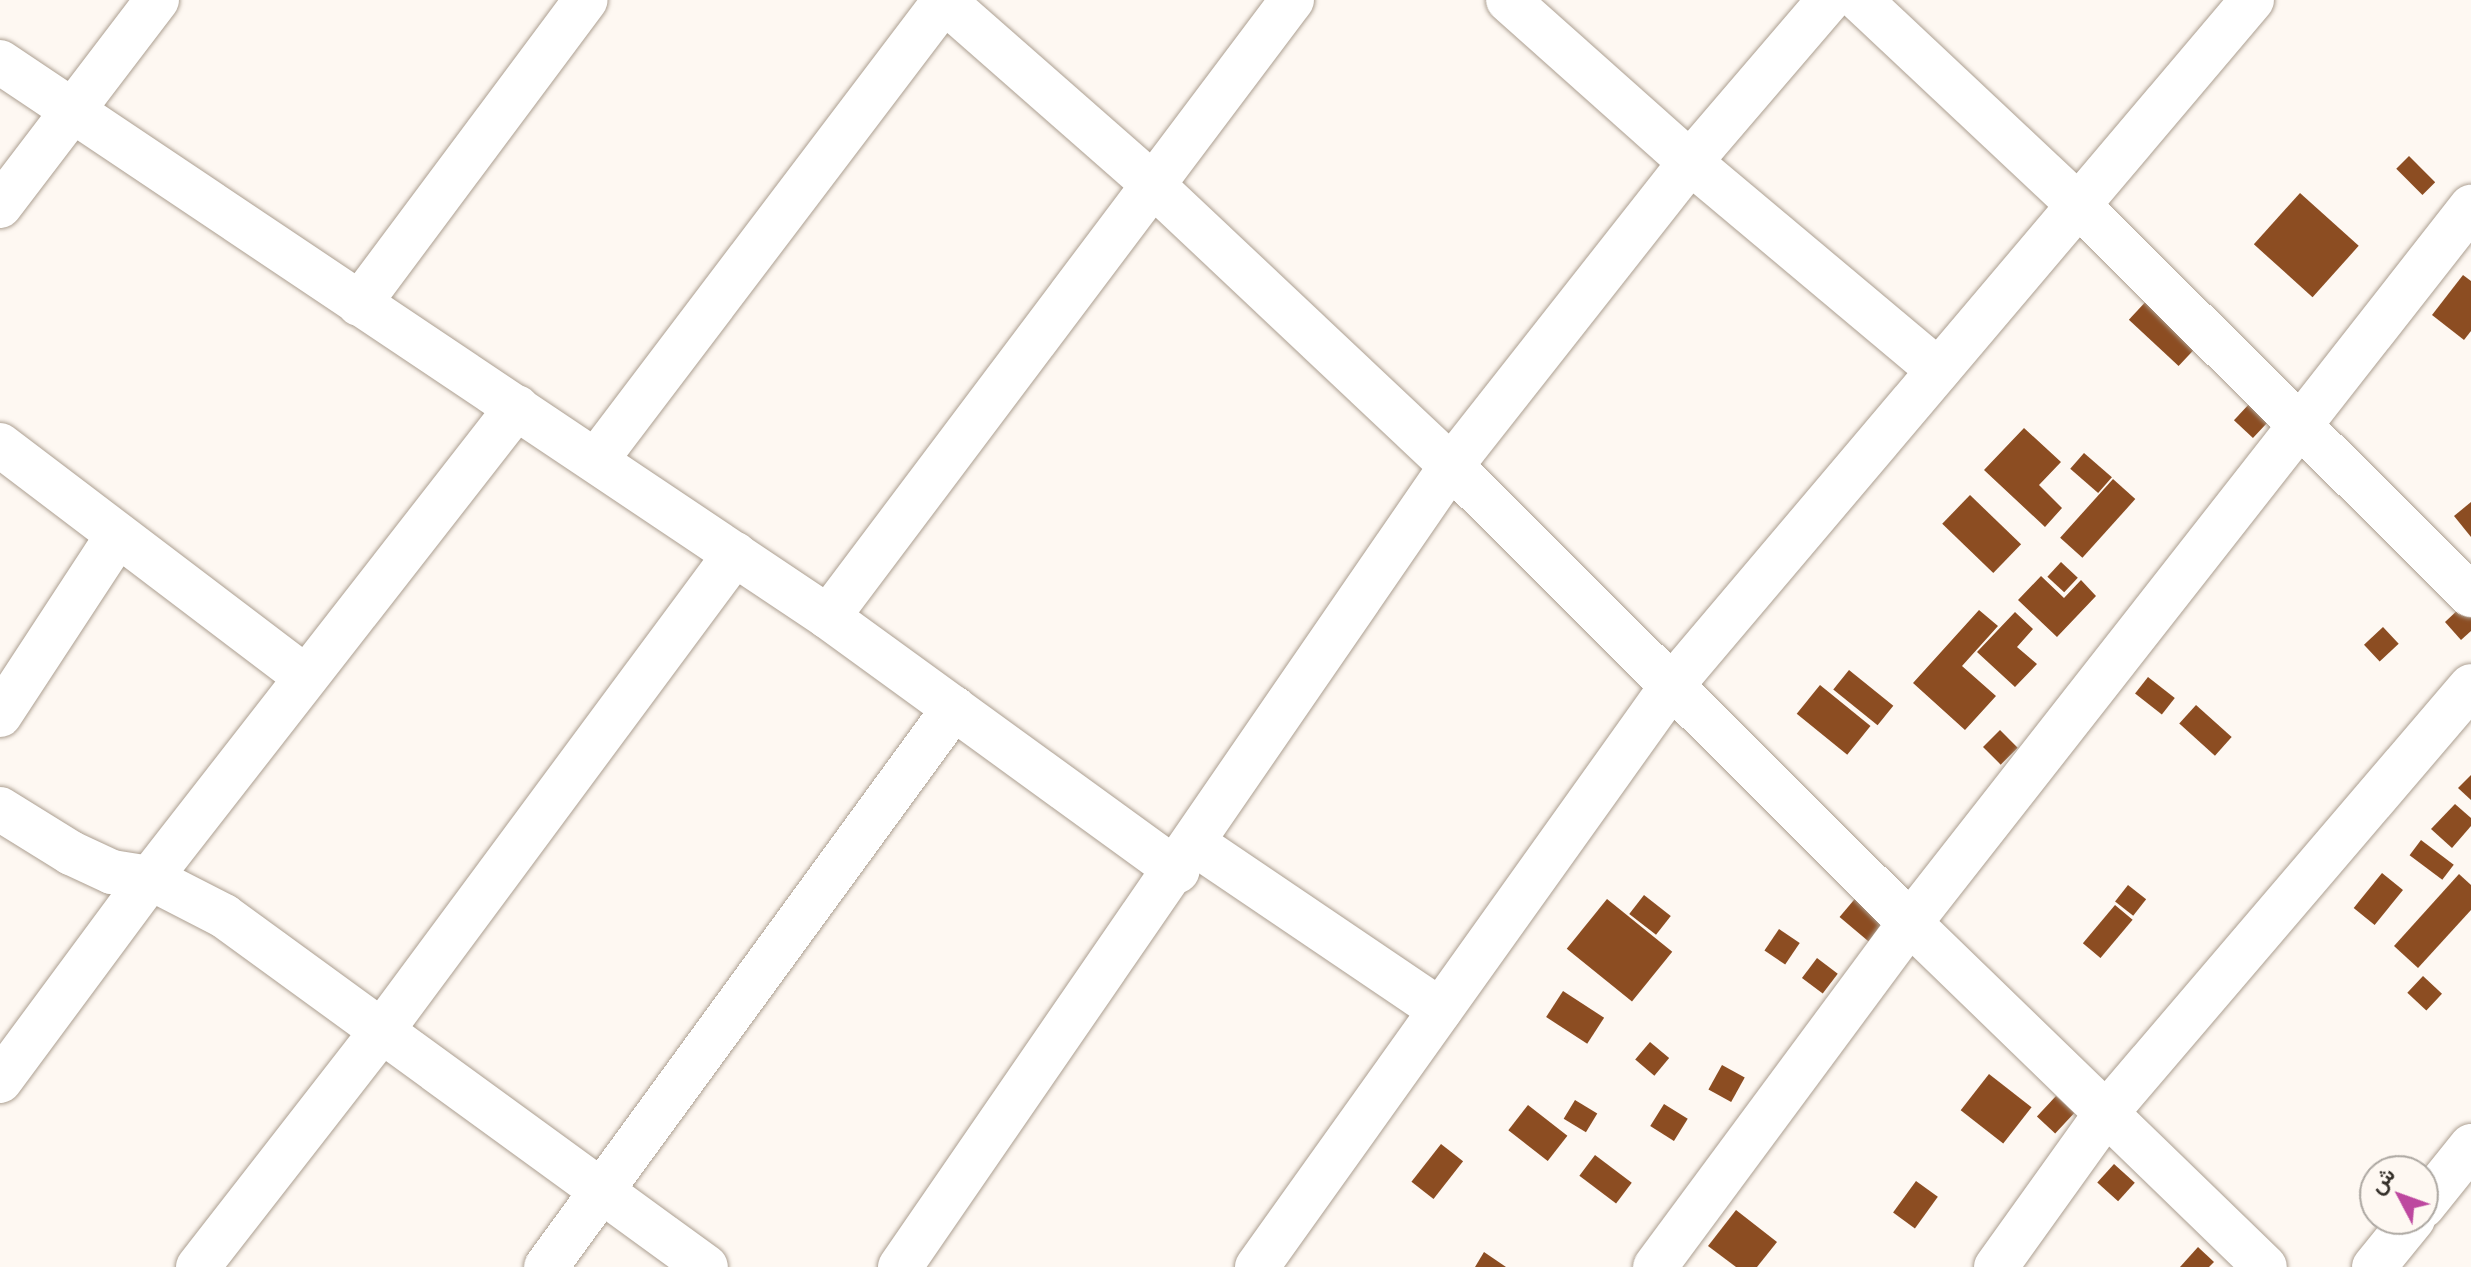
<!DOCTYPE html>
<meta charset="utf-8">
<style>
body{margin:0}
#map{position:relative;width:2471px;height:1267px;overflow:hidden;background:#fef8f2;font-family:"Nunito Sans",Vazirmatn,sans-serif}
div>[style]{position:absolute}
.building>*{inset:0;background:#8c4d22;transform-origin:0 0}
.roads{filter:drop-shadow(0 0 2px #ac9f91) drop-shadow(0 0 2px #ac9f91)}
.minor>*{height:44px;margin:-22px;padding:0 22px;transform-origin:22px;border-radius:22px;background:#fff}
span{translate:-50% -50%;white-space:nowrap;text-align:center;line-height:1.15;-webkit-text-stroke:8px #fef8f2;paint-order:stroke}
.north{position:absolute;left:2359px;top:1155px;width:80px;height:80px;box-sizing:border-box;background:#fef8f2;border:2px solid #ada8a2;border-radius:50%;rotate:311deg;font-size:22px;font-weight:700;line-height:32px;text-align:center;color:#342f29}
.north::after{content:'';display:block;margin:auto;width:28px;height:36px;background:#bd489f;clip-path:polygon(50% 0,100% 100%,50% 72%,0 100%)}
</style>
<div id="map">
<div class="building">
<i style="left:2409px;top:156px;width:37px;height:18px;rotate:45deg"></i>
<i style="left:2300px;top:193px;width:79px;height:69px;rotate:42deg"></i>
<i style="clip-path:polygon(2463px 275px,2471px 281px,2471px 331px,2464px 340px,2432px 315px)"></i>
<i style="left:2150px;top:297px;width:68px;height:31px;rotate:43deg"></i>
<i style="left:2251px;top:402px;width:26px;height:25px;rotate:43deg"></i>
<i style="clip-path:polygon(2024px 428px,2061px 462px,2039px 485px,2062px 508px,2045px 527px,1984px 470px)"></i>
<i style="left:2084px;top:453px;width:37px;height:21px;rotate:41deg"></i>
<i style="left:2113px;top:479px;width:30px;height:79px;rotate:42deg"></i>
<i style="left:1970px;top:495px;width:71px;height:40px;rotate:44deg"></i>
<i style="clip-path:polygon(2471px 502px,2471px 537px,2454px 516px)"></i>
<i style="left:2061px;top:562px;width:23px;height:20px;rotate:43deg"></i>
<i style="clip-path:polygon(2041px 576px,2064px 598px,2081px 580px,2096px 596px,2057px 637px,2018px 600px)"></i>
<i style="clip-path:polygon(2463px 605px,2471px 614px,2471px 631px,2461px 640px,2445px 622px)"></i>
<i style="clip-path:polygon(1979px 610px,1998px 626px,1962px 666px,1996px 696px,1965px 730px,1913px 683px)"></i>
<i style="clip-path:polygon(2015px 612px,2033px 629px,2017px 647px,2037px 664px,2015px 687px,1977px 652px)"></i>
<i style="left:2383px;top:627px;width:23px;height:26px;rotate:47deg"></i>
<i style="left:1849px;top:670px;width:57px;height:25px;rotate:39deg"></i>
<i style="left:2148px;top:677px;width:34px;height:21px;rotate:38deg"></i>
<i style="left:1820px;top:685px;width:65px;height:37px;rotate:39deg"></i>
<i style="left:2196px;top:705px;width:48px;height:25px;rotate:42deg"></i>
<i style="left:2000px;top:730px;width:25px;height:24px;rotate:45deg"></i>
<i style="clip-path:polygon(2471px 775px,2471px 800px,2458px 788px)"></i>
<i style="clip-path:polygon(2455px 804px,2471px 818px,2471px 826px,2452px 848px,2431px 829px)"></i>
<i style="left:2421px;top:840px;width:41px;height:19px;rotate:37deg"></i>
<i style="left:2382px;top:873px;width:27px;height:45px;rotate:39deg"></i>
<i style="clip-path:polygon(2459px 874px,2471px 885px,2471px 910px,2418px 968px,2394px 946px)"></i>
<i style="left:2128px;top:885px;width:23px;height:21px;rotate:38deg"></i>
<i style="left:1864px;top:888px;width:43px;height:38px;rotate:40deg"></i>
<i style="left:1644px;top:895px;width:34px;height:24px;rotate:38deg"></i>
<i style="left:1607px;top:899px;width:84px;height:64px;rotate:39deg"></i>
<i style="left:2115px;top:905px;width:23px;height:50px;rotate:40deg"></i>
<i style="left:1779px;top:929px;width:25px;height:26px;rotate:34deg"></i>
<i style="left:1817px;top:958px;width:26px;height:25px;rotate:37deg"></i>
<i style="left:2423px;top:976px;width:26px;height:23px;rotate:43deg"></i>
<i style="left:1563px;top:991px;width:49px;height:31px;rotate:33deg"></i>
<i style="left:1650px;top:1042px;width:25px;height:23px;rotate:40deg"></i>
<i style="left:1722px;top:1065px;width:26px;height:28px;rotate:29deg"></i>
<i style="left:1989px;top:1074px;width:54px;height:46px;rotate:38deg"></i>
<i style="left:2056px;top:1096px;width:25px;height:28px;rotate:43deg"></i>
<i style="left:1575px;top:1100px;width:26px;height:22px;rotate:31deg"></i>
<i style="left:1664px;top:1104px;width:28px;height:26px;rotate:32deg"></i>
<i style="left:1528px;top:1105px;width:50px;height:32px;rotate:38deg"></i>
<i style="left:1441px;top:1144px;width:28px;height:48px;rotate:38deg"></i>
<i style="left:1595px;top:1155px;width:46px;height:26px;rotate:37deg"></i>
<i style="left:2114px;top:1164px;width:28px;height:25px;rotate:42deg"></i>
<i style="left:1916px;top:1181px;width:27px;height:39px;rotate:36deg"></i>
<i style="clip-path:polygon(1736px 1210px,1777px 1242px,1757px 1267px,1736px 1267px,1708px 1246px)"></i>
<i style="clip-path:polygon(2198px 1247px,2214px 1262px,2209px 1267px,2180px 1267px)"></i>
<i style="clip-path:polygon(1484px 1252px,1506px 1267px,1475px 1267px)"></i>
</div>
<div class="roads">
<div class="minor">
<i style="left:943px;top:0;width:277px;rotate:41.3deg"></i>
<i style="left:1151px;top:183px;width:412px;rotate:43.3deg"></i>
<i style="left:1451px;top:466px;width:648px;rotate:44.87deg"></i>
<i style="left:1910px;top:923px;width:494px;rotate:44.1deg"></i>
<i style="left:1508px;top:0;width:244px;rotate:41.7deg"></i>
<i style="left:1690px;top:162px;width:324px;rotate:40deg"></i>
<i style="left:1860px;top:0;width:299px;rotate:43.2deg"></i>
<i style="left:2078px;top:205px;width:554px;rotate:44.78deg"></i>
<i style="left:0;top:62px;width:997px;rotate:33.83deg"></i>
<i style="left:828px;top:617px;width:432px;rotate:36deg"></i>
<i style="left:0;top:206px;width:259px;rotate:-52.7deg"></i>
<i style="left:359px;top:304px;width:379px;rotate:-53.3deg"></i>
<i style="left:0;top:445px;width:384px;rotate:37.2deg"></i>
<i style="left:597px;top:459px;width:575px;rotate:-52.85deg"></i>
<i style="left:828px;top:617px;width:772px;rotate:-53.06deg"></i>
<i style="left:0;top:715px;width:215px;rotate:-56.8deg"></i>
<i style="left:0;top:809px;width:84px;rotate:31.8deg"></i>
<i style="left:71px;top:853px;width:45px;rotate:24.9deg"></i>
<i style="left:112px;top:872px;width:38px;rotate:9deg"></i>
<i style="left:150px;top:878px;width:83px;rotate:27.2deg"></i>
<i style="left:224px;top:916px;width:596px;rotate:36.06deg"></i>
<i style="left:1195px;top:844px;width:296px;rotate:34.1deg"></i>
<i style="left:0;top:1081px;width:252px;rotate:-53.5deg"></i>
<i style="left:150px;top:878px;width:597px;rotate:-52.07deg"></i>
<i style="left:2423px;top:1206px;width:77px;rotate:-51.3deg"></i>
<i style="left:198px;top:1267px;width:298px;rotate:-52.1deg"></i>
<i style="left:381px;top:1032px;width:595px;rotate:-53.48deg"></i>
<i style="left:546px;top:1267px;width:692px;rotate:-53.88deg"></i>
<i style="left:900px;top:1267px;width:972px;rotate:-55.48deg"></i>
<i style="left:1451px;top:466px;width:387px;rotate:-51.8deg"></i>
<i style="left:1690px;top:162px;width:213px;rotate:-49.4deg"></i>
<i style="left:1257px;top:1267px;width:716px;rotate:-54.49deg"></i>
<i style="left:1673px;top:684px;width:896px;rotate:-49.75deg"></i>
<i style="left:1655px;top:1267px;width:428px;rotate:-53.5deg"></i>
<i style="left:1910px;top:923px;width:910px;rotate:-51.92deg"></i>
<i style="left:1996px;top:1267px;width:191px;rotate:-54.4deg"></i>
<i style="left:2107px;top:1112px;width:560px;rotate:-49.49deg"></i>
<i style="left:2374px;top:1267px;width:62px;rotate:-50.9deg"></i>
</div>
</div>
<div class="north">ش</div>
</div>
